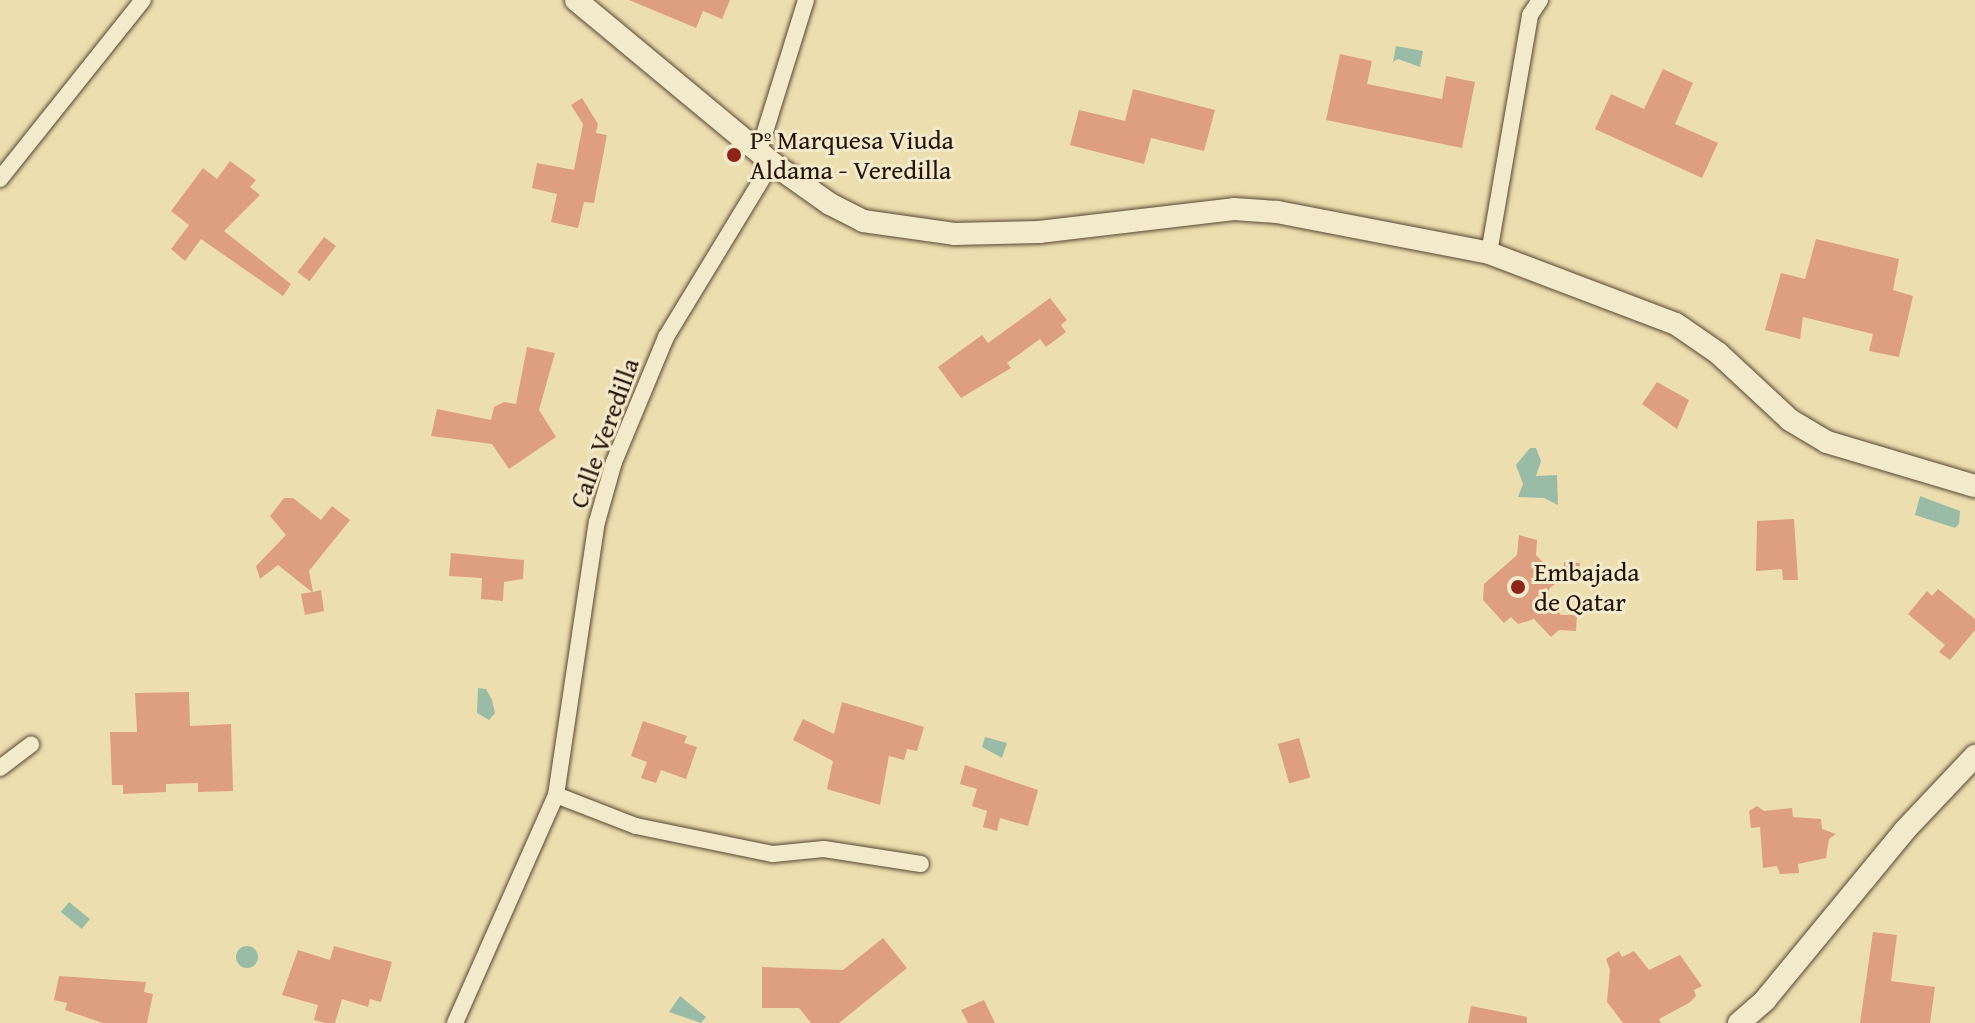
<!DOCTYPE html>
<meta charset="utf-8">
<style>
body{margin:0}
#map{position:relative;width:1975px;height:1023px;overflow:hidden;background:#eddeaf;font-family:"Gentium Book Plus",serif}
div>[style]{position:absolute}
.water>*{inset:0;background:#9abca7;transform-origin:0 0}
.round{border-radius:50%}
.building>*{inset:0;background:#de9f81;transform-origin:0 0}
.roads{filter:drop-shadow(0 0 2px #574633) drop-shadow(0 0 2px #574633)}
.street>*{height:16px;margin:-8px;padding:0 8px;transform-origin:8px;border-radius:8px;background:#f3eacb}
.secondary>*{height:22px;margin:-11px;padding:0 11px;transform-origin:11px;border-radius:11px;background:#f3eacb}
.dots>*{width:22px;height:22px;translate:-50% -50%;box-sizing:border-box;border:4px solid #f3eacb;border-radius:50%}
span{translate:-50% -50%;white-space:nowrap;text-align:center;line-height:1.15;-webkit-text-stroke:6px #f3eacb;paint-order:stroke}
.poi-label{font-size:26px;color:#25130a}
.left{translate:0 -50%;text-align:left}
.street-label{font-size:26px;color:#25130a}
</style>
<div id="map">
<div class="water">
<i style="clip-path:polygon(1396px 46px,1423px 51px,1420px 67px,1398px 59px,1393px 62px)"></i>
<i style="clip-path:polygon(1530px 448px,1536px 448px,1541px 461px,1536px 476px,1557px 475px,1558px 505px,1544px 498px,1518px 497px,1523px 484px,1516px 465px)"></i>
<i style="clip-path:polygon(1920px 496px,1960px 511px,1959px 524px,1955px 528px,1915px 515px)"></i>
<i style="clip-path:polygon(478px 688px,486px 689px,492px 700px,495px 713px,489px 720px,477px 713px)"></i>
<i style="clip-path:polygon(985px 737px,1007px 743px,1002px 758px,982px 747px)"></i>
<i style="left:69px;top:902px;width:27px;height:13px;rotate:39deg"></i>
<i class="round" style="left:236px;top:946px;width:22px;height:22px"></i>
<i style="clip-path:polygon(680px 996px,706px 1017px,701px 1023px,669px 1012px)"></i>
</div>
<div class="building">
<i style="clip-path:polygon(629px 0,730px 0,722px 19px,703px 11px,696px 28px)"></i>
<i style="clip-path:polygon(1340px 54px,1372px 61px,1367px 84px,1442px 99px,1446px 76px,1475px 82px,1462px 148px,1326px 120px)"></i>
<i style="clip-path:polygon(1663px 69px,1693px 83px,1675px 124px,1718px 143px,1702px 178px,1595px 129px,1611px 94px,1644px 109px)"></i>
<i style="clip-path:polygon(1133px 89px,1215px 110px,1204px 151px,1151px 138px,1144px 164px,1070px 145px,1079px 110px,1125px 121px)"></i>
<i style="clip-path:polygon(582px 98px,598px 124px,596px 133px,607px 135px,594px 203px,584px 202px,578px 228px,551px 222px,557px 194px,532px 188px,537px 163px,574px 170px,583px 124px,571px 105px)"></i>
<i style="clip-path:polygon(230px 161px,256px 180px,250px 187px,260px 195px,224px 231px,291px 284px,283px 296px,201px 239px,185px 261px,171px 249px,189px 225px,171px 211px,203px 168px,217px 179px)"></i>
<i style="left:324px;top:237px;width:15px;height:44px;rotate:37deg"></i>
<i style="clip-path:polygon(1816px 239px,1899px 259px,1893px 290px,1913px 296px,1899px 357px,1869px 351px,1873px 334px,1803px 317px,1800px 339px,1765px 330px,1781px 273px,1805px 279px)"></i>
<i style="clip-path:polygon(1050px 298px,1067px 320px,1061px 325px,1066px 332px,1046px 347px,1040px 339px,1007px 363px,1011px 368px,961px 398px,938px 367px,982px 335px,988px 343px)"></i>
<i style="clip-path:polygon(527px 347px,555px 353px,539px 410px,556px 437px,509px 469px,492px 444px,431px 436px,437px 409px,491px 420px,494px 407px,504px 402px,516px 404px)"></i>
<i style="clip-path:polygon(1657px 382px,1689px 400px,1677px 429px,1642px 404px)"></i>
<i style="clip-path:polygon(284px 498px,293px 498px,321px 520px,332px 506px,350px 520px,309px 571px,313px 592px,321px 590px,324px 611px,305px 615px,301px 594px,312px 592px,278px 565px,260px 579px,256px 566px,286px 535px,270px 516px)"></i>
<i style="clip-path:polygon(1794px 519px,1798px 580px,1783px 580px,1782px 569px,1756px 571px,1757px 521px)"></i>
<i style="clip-path:polygon(1519px 535px,1537px 540px,1536px 555px,1560px 580px,1549px 589px,1549px 600px,1561px 615px,1577px 615px,1576px 631px,1559px 630px,1551px 637px,1534px 619px,1518px 624px,1511px 617px,1504px 623px,1483px 600px,1484px 584px,1517px 555px)"></i>
<i style="clip-path:polygon(451px 553px,524px 560px,523px 579px,504px 582px,503px 601px,481px 599px,482px 578px,449px 576px)"></i>
<i style="left:1564px;top:562px;width:16px;height:17px;rotate:4deg"></i>
<i style="clip-path:polygon(1938px 589px,1975px 619px,1975px 630px,1950px 660px,1939px 652px,1945px 645px,1908px 614px,1927px 591px,1932px 596px)"></i>
<i style="clip-path:polygon(189px 692px,190px 726px,231px 724px,233px 791px,198px 792px,198px 783px,166px 784px,166px 792px,123px 794px,123px 785px,112px 785px,110px 732px,137px 732px,135px 693px)"></i>
<i style="clip-path:polygon(842px 702px,924px 727px,917px 751px,907px 749px,904px 760px,889px 756px,880px 805px,827px 789px,833px 761px,793px 740px,803px 719px,834px 734px)"></i>
<i style="clip-path:polygon(643px 721px,687px 736px,684px 743px,697px 747px,686px 779px,661px 770px,656px 783px,641px 778px,647px 762px,631px 756px)"></i>
<i style="left:1299px;top:738px;width:41px;height:22px;rotate:74deg"></i>
<i style="clip-path:polygon(965px 765px,1038px 790px,1028px 826px,1000px 818px,997px 831px,983px 827px,987px 811px,972px 806px,977px 789px,960px 784px)"></i>
<i style="clip-path:polygon(1757px 806px,1764px 811px,1792px 808px,1793px 817px,1821px 819px,1822px 829px,1836px 834px,1829px 839px,1826px 858px,1798px 864px,1799px 873px,1780px 874px,1777px 866px,1763px 868px,1760px 827px,1751px 828px,1749px 811px)"></i>
<i style="clip-path:polygon(1873px 932px,1897px 935px,1891px 981px,1935px 987px,1930px 1023px,1860px 1023px)"></i>
<i style="clip-path:polygon(883px 938px,907px 968px,839px 1023px,811px 1023px,799px 1008px,762px 1008px,762px 967px,843px 970px)"></i>
<i style="clip-path:polygon(334px 946px,392px 962px,381px 1002px,370px 999px,368px 1007px,342px 999px,335px 1023px,325px 1023px,314px 1020px,318px 1005px,282px 995px,298px 950px,330px 960px)"></i>
<i style="clip-path:polygon(1619px 951px,1622px 957px,1634px 951px,1649px 970px,1680px 955px,1702px 986px,1694px 990px,1696px 996px,1689px 1003px,1659px 1019px,1661px 1023px,1623px 1023px,1607px 1002px,1610px 970px,1606px 959px)"></i>
<i style="clip-path:polygon(59px 976px,146px 982px,144px 992px,153px 994px,147px 1023px,103px 1023px,65px 1010px,67px 1003px,54px 1000px)"></i>
<i style="clip-path:polygon(984px 1000px,995px 1023px,968px 1023px,961px 1010px)"></i>
<i style="clip-path:polygon(1471px 1006px,1527px 1017px,1527px 1023px,1468px 1023px)"></i>
</div>
<div class="roads">
<div class="street">
<i style="left:759px;top:151px;width:158px;rotate:-72.7deg"></i>
<i style="left:0;top:179px;width:229px;rotate:-51.4deg"></i>
<i style="left:1489px;top:253px;width:242px;rotate:-80.2deg"></i>
<i style="left:1530px;top:15px;width:18px;rotate:-56deg"></i>
<i style="left:0;top:768px;width:39px;rotate:-37deg"></i>
<i style="left:556px;top:795px;width:86px;rotate:21.2deg"></i>
<i style="left:636px;top:826px;width:140px;rotate:11.6deg"></i>
<i style="left:773px;top:854px;width:51px;rotate:-5.6deg"></i>
<i style="left:824px;top:849px;width:98px;rotate:8.8deg"></i>
<i style="left:455px;top:1023px;width:249px;rotate:-66.1deg"></i>
<i style="left:556px;top:795px;width:276px;rotate:-81.5deg"></i>
<i style="left:597px;top:522px;width:62px;rotate:-74.2deg"></i>
<i style="left:614px;top:462px;width:135px;rotate:-67.4deg"></i>
<i style="left:666px;top:337px;width:204px;rotate:-58.7deg"></i>
</div>
<div class="secondary">
<i style="left:576px;top:0;width:255px;rotate:39.7deg"></i>
<i style="left:772px;top:163px;width:71px;rotate:35.3deg"></i>
<i style="left:830px;top:204px;width:37px;rotate:27deg"></i>
<i style="left:863px;top:221px;width:92px;rotate:8.1deg"></i>
<i style="left:954px;top:234px;width:85px;rotate:-1.3deg"></i>
<i style="left:1039px;top:232px;width:196px;rotate:-6.7deg"></i>
<i style="left:1234px;top:209px;width:43px;rotate:4deg"></i>
<i style="left:1277px;top:212px;width:216px;rotate:10.9deg"></i>
<i style="left:1489px;top:253px;width:200px;rotate:20.8deg"></i>
<i style="left:1676px;top:324px;width:51px;rotate:34.6deg"></i>
<i style="left:1718px;top:353px;width:98px;rotate:42.9deg"></i>
<i style="left:1790px;top:420px;width:43px;rotate:30.7deg"></i>
<i style="left:1827px;top:442px;width:154px;rotate:16.6deg"></i>
<i style="left:1739px;top:1023px;width:35px;rotate:-41deg"></i>
<i style="left:1765px;top:1000px;width:220px;rotate:-50.5deg"></i>
<i style="left:1905px;top:830px;width:102px;rotate:-46.6deg"></i>
</div>
</div>
<div class="dots">
<i style="left:734px;top:155px;background:#8f2418"></i>
<i style="left:1518px;top:587px;background:#8f2418"></i>
</div>
<div class="poi-label">
<span class="left" style="left:750px;top:155px">Pº Marquesa Viuda<br>Aldama - Veredilla</span>
<span class="left" style="left:1534px;top:587px">Embajada<br>de Qatar</span>
</div>
<div class="street-label">
<span style="left:604px;top:433px;rotate:-70deg">Calle Veredilla</span>
</div>
</div>
